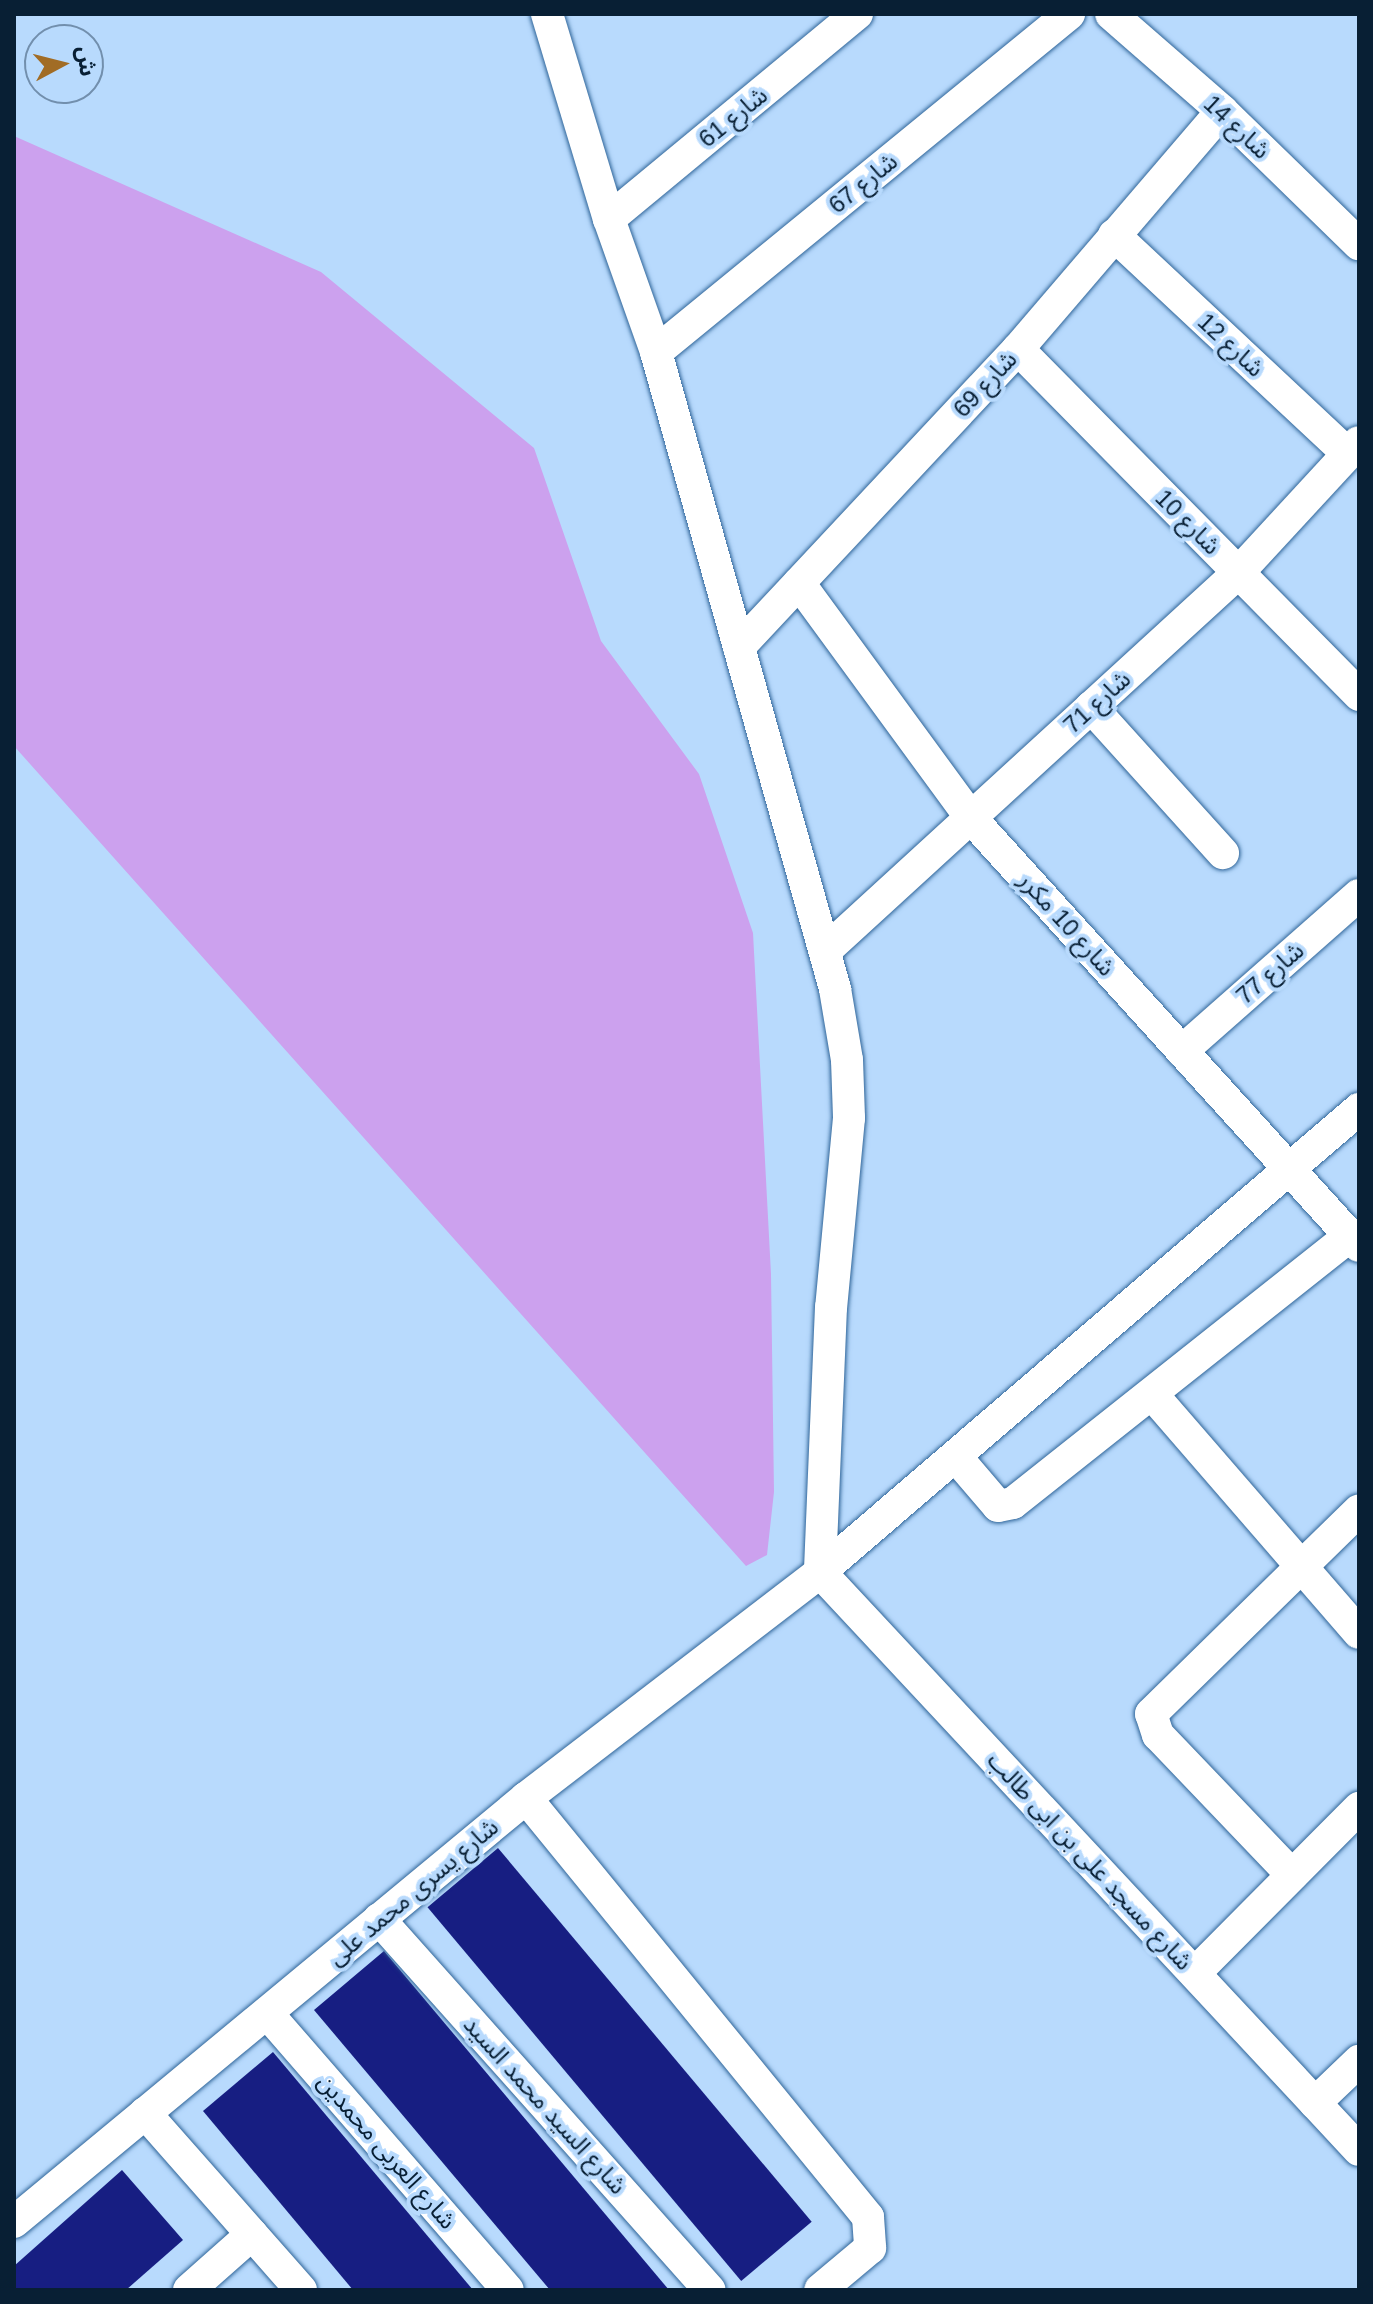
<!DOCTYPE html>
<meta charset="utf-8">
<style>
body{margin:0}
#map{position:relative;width:1373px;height:2304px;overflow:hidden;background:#b8dafd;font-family:Arial,"Noto Sans Arabic",sans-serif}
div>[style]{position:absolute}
.green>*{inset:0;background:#cca1ee}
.building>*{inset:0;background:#171e82;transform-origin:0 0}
.roads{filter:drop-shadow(0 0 2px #2f6599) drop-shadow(0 0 2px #2f6599)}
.minor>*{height:32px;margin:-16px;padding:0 16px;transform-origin:16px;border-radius:16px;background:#fff}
span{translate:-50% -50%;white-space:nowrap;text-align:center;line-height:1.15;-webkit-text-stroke:8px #b8dafd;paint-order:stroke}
.street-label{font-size:24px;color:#081f34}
.frame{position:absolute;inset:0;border:16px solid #081f34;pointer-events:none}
.north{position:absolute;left:24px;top:24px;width:80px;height:80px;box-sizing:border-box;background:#b8dafd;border:2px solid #728fad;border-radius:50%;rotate:83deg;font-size:22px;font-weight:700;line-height:32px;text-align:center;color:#081f34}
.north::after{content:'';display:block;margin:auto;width:28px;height:36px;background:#a16c25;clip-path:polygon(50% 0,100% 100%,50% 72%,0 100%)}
</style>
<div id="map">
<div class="green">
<i style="clip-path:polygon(14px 136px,321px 272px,534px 448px,601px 641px,699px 774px,753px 933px,771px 1274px,774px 1492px,767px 1555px,746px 1566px,14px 746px)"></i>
</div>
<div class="building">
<i style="left:498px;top:1848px;width:488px;height:92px;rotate:50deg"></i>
<i style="clip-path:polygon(384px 1951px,669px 2290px,550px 2290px,314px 2010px)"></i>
<i style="clip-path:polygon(273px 2052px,473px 2290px,353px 2290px,203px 2111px)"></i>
<i style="clip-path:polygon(122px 2170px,183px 2240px,126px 2290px,14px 2290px,14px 2266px)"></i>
</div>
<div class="roads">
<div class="minor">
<i style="left:547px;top:14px;width:214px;rotate:73.2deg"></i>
<i style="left:609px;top:219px;width:141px;rotate:70.5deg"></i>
<i style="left:656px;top:352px;width:662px;rotate:74.3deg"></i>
<i style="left:835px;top:989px;width:72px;rotate:80.4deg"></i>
<i style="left:847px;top:1060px;width:58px;rotate:88deg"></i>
<i style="left:849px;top:1118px;width:190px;rotate:95.4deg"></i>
<i style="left:831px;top:1307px;width:265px;rotate:92.4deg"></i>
<i style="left:1111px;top:14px;width:147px;rotate:41.1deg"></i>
<i style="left:1222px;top:111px;width:191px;rotate:44.2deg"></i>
<i style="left:609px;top:219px;width:322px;rotate:-39.6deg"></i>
<i style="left:1114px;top:235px;width:320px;rotate:43.1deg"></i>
<i style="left:1018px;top:349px;width:486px;rotate:45.4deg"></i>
<i style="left:656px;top:352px;width:534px;rotate:-39.3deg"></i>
<i style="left:799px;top:583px;width:290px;rotate:53.8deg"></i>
<i style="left:970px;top:817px;width:579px;rotate:47.8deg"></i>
<i style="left:739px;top:647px;width:408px;rotate:-46.9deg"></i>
<i style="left:1018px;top:349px;width:313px;rotate:-49.4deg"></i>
<i style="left:1091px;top:707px;width:197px;rotate:47.9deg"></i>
<i style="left:825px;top:951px;width:560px;rotate:-42.47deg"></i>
<i style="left:1238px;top:573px;width:178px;rotate:-47.3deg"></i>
<i style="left:1182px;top:1051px;width:236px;rotate:-41.4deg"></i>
<i style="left:1152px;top:1394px;width:316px;rotate:49.1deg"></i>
<i style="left:957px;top:1458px;width:63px;rotate:49.5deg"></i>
<i style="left:998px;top:1506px;width:15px;rotate:-11deg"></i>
<i style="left:1013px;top:1503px;width:430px;rotate:-38.4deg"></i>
<i style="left:820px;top:1572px;width:790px;rotate:47deg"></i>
<i style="left:526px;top:1798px;width:541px;rotate:50.78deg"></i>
<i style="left:868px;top:2217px;width:31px;rotate:86deg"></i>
<i style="left:870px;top:2248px;width:65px;rotate:140deg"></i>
<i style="left:1292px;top:1875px;width:194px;rotate:-133.7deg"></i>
<i style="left:1158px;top:1735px;width:22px;rotate:-108deg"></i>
<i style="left:1151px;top:1714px;width:291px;rotate:-44.4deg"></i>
<i style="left:379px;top:1919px;width:497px;rotate:48.3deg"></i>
<i style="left:1195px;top:1973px;width:233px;rotate:-45.2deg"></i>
<i style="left:267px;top:2013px;width:367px;rotate:49deg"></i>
<i style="left:1315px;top:2103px;width:61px;rotate:-43.7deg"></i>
<i style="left:145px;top:2113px;width:236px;rotate:48.6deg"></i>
<i style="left:14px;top:2222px;width:665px;rotate:-39.63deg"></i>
<i style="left:526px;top:1798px;width:371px;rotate:-37.5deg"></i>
<i style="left:820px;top:1572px;width:711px;rotate:-40.66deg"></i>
<i style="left:189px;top:2290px;width:84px;rotate:-41.6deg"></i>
</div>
</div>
<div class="street-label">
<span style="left:733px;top:117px;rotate:-39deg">شارع 61</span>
<span style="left:1237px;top:127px;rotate:43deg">شارع 14</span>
<span style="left:863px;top:183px;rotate:-39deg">شارع 67</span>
<span style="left:1231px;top:345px;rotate:43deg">شارع 12</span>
<span style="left:985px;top:384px;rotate:-47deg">شارع 69</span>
<span style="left:1188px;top:522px;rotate:45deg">شارع 10</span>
<span style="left:1097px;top:702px;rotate:-42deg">شارع 71</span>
<span style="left:1067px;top:924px;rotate:48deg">شارع 10 مكرر</span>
<span style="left:1270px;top:973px;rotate:-41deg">شارع 77</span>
<span style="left:1090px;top:1861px;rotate:47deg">شارع مسجد على بن ابى طالب</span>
<span style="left:413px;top:1892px;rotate:-40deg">شارع يسرى محمد على</span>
<span style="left:545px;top:2105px;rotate:48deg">شارع السيد محمد السيد</span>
<span style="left:387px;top:2151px;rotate:49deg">شارع العربى محمدين</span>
</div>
<div class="frame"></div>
<div class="north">ش</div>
</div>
